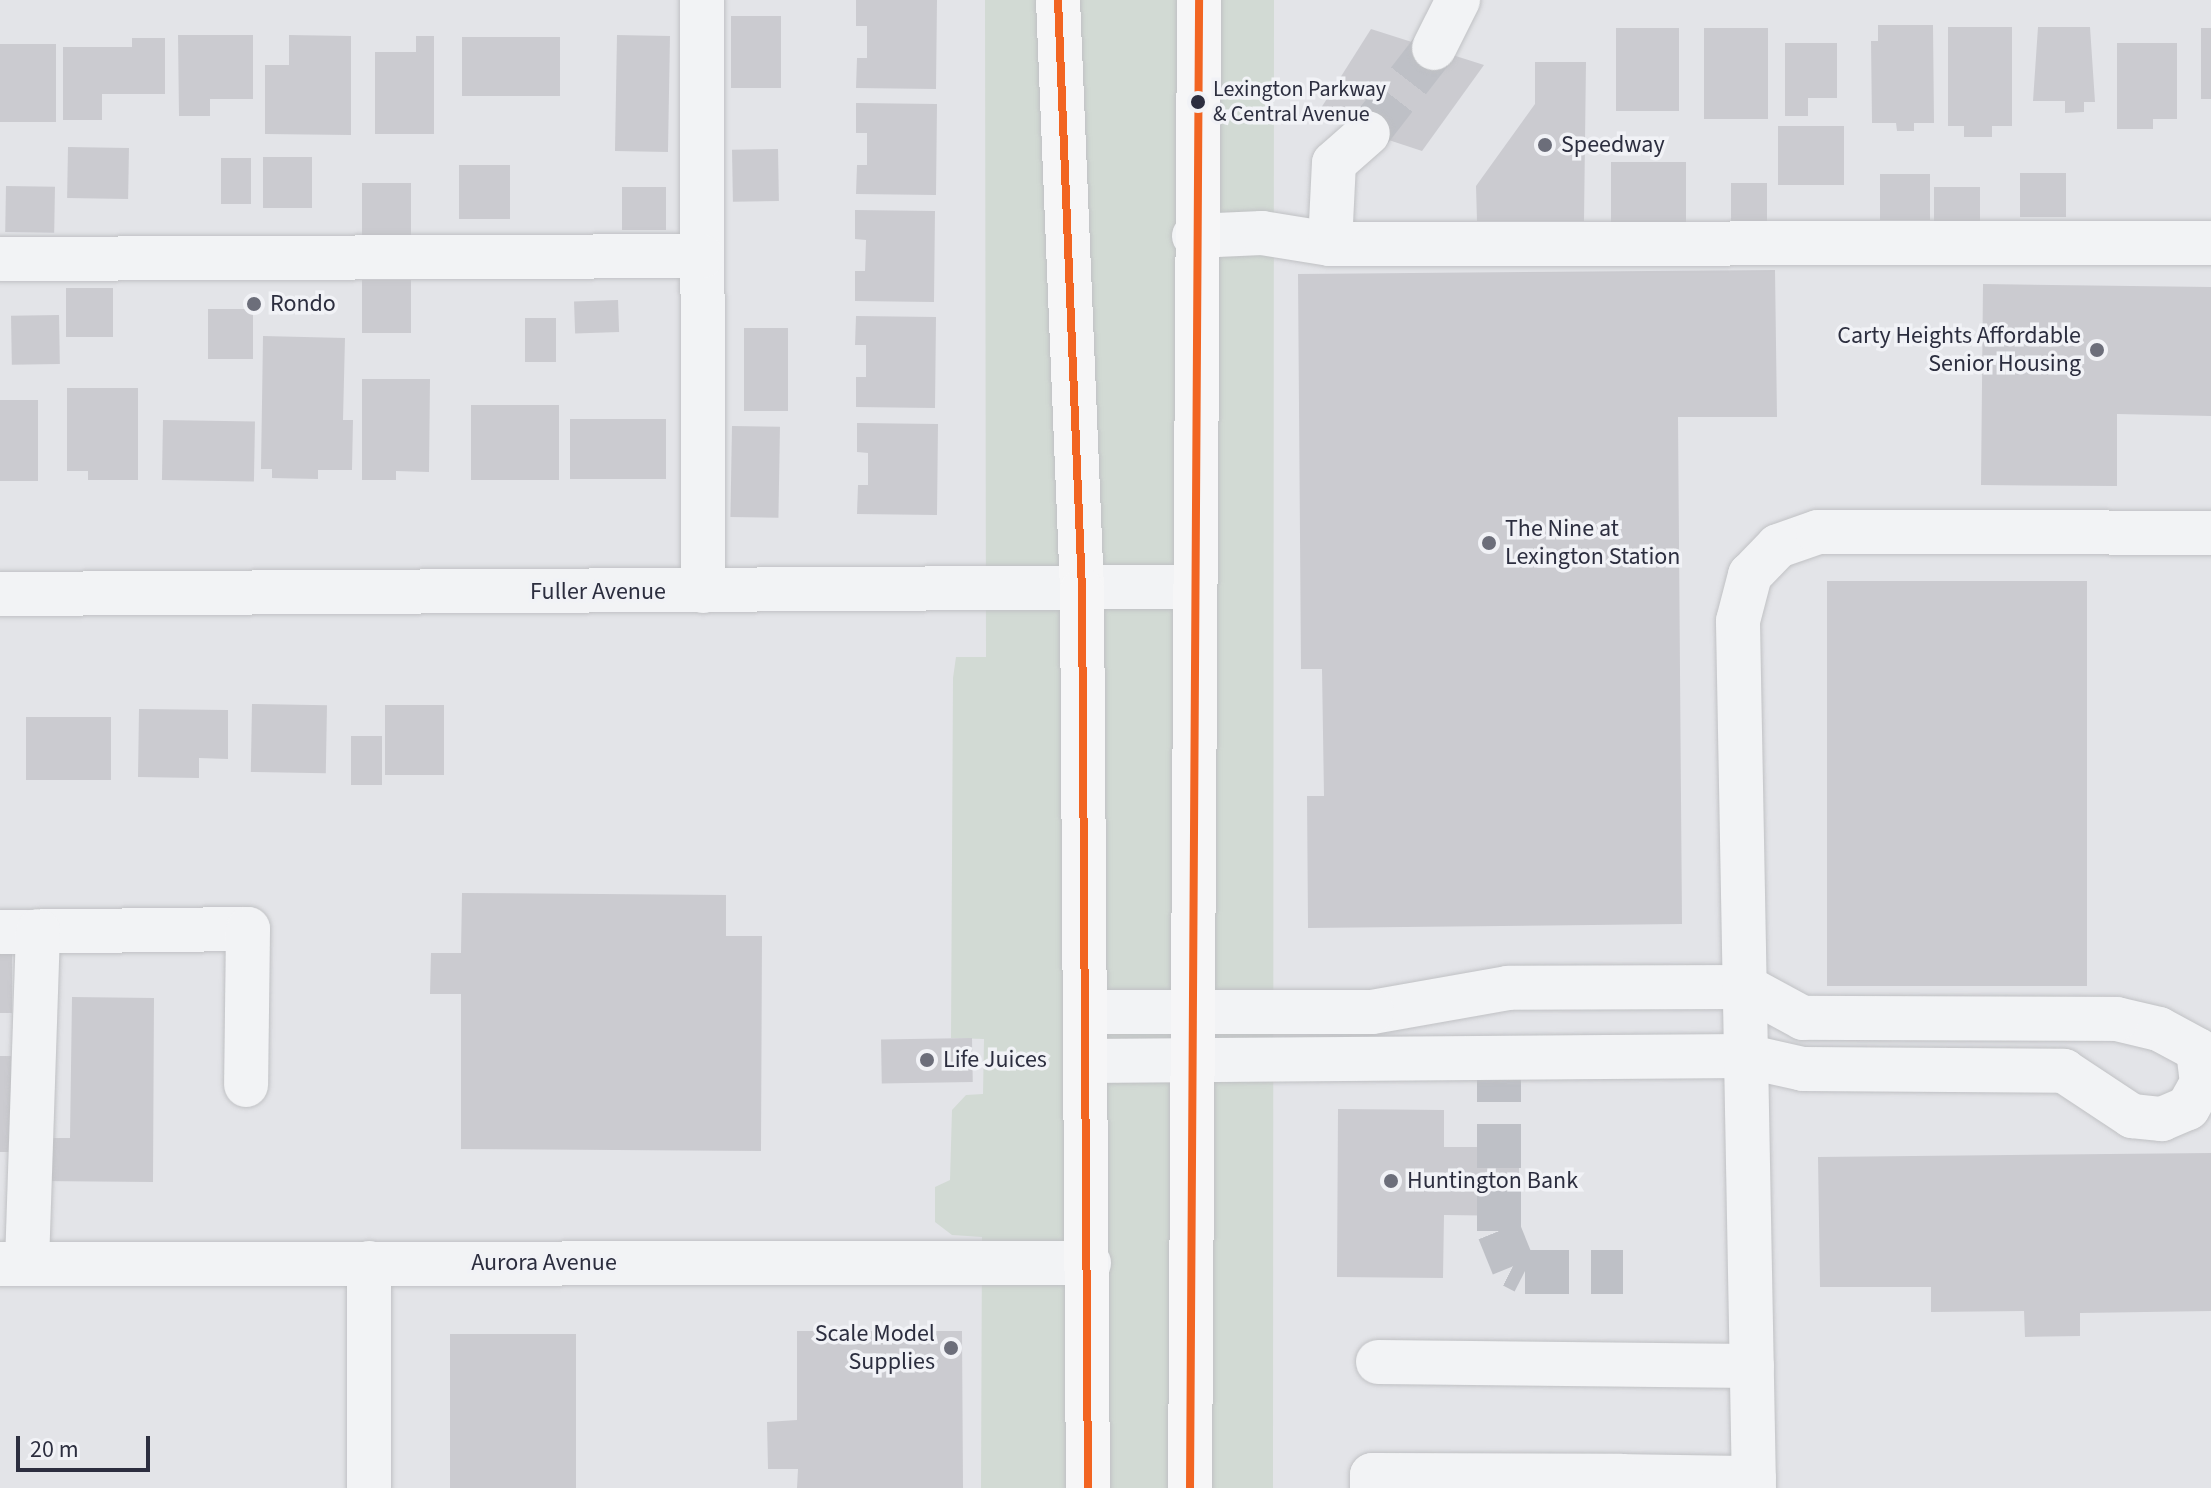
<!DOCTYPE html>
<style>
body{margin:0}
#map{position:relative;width:2211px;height:1488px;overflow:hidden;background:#e3e4e8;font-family:"Source Sans 3",sans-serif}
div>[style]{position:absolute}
.green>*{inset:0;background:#d2dad4}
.building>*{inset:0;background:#cbcbd0;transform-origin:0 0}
.minor-tunnel>*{height:44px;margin-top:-22px;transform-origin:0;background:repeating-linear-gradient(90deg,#bec0c6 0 44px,transparent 0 66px)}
.roads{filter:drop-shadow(0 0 2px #c0c1c4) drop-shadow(0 0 2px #c0c1c4)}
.minor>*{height:44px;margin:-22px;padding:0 22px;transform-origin:22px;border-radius:22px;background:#f2f3f5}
.major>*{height:44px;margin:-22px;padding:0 22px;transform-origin:22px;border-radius:22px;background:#f6f6f7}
.bus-1>*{height:8px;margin:-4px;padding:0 4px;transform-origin:4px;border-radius:4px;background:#f26522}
.dots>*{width:22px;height:22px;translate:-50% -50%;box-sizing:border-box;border:4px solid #f1f2f6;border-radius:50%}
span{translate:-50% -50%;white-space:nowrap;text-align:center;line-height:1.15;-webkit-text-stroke:7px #f1f2f6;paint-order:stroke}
.bus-label{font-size:22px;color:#2c2e3f}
.left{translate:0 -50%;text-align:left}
.poi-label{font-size:24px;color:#2c2e3f}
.right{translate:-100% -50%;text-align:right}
.street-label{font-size:24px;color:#2c2e3f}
.scale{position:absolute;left:16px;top:1436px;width:134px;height:36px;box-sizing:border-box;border:4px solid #2c2e3f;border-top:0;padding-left:10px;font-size:24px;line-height:28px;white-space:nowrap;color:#2c2e3f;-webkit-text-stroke:6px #f1f2f6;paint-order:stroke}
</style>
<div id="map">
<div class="green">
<i style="clip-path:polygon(985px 0,1274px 0,1273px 1488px,981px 1488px,982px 1237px,952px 1235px,935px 1222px,935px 1187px,950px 1180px,952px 1110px,966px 1095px,983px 1094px,984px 1039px,951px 1038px,953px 678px,956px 657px,986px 657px)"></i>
</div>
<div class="building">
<i style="clip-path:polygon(856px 0,937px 0,936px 89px,856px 88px,857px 58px,867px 58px,867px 26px,856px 26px)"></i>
<i style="left:731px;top:16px;width:50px;height:72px"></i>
<i style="clip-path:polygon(1878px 25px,1933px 25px,1934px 123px,1914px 123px,1914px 131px,1897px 131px,1896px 123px,1872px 123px,1871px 41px,1878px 41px)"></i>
<i style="clip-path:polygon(1948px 27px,2012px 27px,2012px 126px,1992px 126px,1992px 137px,1964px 137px,1964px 126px,1948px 126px)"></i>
<i style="clip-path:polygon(2038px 27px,2090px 27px,2095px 102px,2084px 102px,2084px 112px,2065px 113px,2065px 101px,2033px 101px)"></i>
<i style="left:1616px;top:28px;width:63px;height:83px"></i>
<i style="left:1704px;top:28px;width:64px;height:91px"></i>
<i style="left:2201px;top:28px;width:10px;height:71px"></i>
<i style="clip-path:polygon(1371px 29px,1484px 65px,1422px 151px,1316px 116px)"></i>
<i style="clip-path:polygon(178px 35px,253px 35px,253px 99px,210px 99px,210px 116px,179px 116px)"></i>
<i style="clip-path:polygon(289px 35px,351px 36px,351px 135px,265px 134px,265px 65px,289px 65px)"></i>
<i style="left:617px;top:35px;width:53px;height:116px;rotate:1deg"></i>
<i style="clip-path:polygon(416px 36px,434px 36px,434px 134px,375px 134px,375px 52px,416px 52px)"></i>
<i style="left:462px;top:37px;width:98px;height:59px"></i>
<i style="clip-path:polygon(132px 38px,165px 38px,165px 94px,102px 94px,102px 120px,63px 120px,63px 47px,132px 47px)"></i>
<i style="clip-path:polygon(1785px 43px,1837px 43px,1837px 98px,1808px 98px,1808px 116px,1785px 116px)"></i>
<i style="clip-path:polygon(2117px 43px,2177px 43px,2177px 119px,2153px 119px,2153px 129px,2117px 129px)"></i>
<i style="left:0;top:44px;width:56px;height:78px"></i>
<i style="clip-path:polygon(1535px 62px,1586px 62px,1584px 221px,1477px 221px,1476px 186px,1535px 104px)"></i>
<i style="clip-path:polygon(856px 103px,937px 104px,936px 195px,856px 194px,857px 165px,867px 165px,867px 133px,856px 133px)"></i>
<i style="left:1778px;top:126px;width:66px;height:59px"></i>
<i style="left:68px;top:147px;width:61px;height:51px;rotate:1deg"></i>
<i style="left:778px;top:149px;width:52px;height:46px;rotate:89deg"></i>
<i style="left:263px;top:157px;width:49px;height:51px"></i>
<i style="left:221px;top:158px;width:30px;height:46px"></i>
<i style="left:1611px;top:162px;width:75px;height:65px"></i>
<i style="left:459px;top:165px;width:51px;height:54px"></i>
<i style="left:2020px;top:173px;width:46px;height:44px"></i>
<i style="left:1930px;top:174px;width:46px;height:50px;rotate:90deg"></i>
<i style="left:362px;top:183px;width:49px;height:53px"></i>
<i style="left:1731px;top:183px;width:36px;height:43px"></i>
<i style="left:6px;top:186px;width:49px;height:46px;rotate:1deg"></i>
<i style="left:622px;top:187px;width:44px;height:43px"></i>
<i style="left:1934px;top:187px;width:46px;height:38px"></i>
<i style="clip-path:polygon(855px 210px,935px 211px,934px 302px,855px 301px,855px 271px,865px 271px,866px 240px,855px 239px)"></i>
<i style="clip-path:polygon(1775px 270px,1777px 417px,1678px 417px,1682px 924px,1308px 928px,1307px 796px,1324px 796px,1322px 669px,1301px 669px,1298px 274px)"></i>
<i style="left:362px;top:280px;width:49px;height:53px"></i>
<i style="clip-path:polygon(1983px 284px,2211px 287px,2211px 416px,2117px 414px,2117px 486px,1981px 485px)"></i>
<i style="left:66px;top:288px;width:47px;height:49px"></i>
<i style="left:618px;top:300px;width:32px;height:44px;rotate:88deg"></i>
<i style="left:208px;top:309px;width:45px;height:50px"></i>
<i style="left:59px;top:315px;width:49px;height:48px;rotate:89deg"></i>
<i style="clip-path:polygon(856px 316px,936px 317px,935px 408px,856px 407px,856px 377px,866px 377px,866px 345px,855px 345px)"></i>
<i style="left:525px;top:318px;width:31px;height:44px"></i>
<i style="left:744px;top:328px;width:44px;height:83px"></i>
<i style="clip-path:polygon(263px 336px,345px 338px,343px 420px,353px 420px,352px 470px,318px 470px,318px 479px,272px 478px,272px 469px,261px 469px)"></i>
<i style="clip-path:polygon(362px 379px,430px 379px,429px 472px,396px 471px,396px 480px,362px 480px)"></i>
<i style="clip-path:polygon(67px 388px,138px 388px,138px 480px,88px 480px,88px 471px,67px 471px)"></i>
<i style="left:0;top:400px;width:38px;height:81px"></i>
<i style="left:559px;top:405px;width:75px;height:88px;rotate:90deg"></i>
<i style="left:570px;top:419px;width:96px;height:60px"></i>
<i style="left:163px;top:420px;width:92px;height:60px;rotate:1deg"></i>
<i style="clip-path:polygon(857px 423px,938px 424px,937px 515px,857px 514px,858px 485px,868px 485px,868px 453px,857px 452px)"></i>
<i style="left:732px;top:426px;width:48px;height:91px;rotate:1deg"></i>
<i style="left:1827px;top:581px;width:260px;height:405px"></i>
<i style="left:252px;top:704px;width:75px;height:68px;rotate:1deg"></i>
<i style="left:385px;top:705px;width:59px;height:70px"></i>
<i style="clip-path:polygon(139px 709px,228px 710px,228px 759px,199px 758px,199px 778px,138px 777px)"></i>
<i style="left:26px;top:717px;width:85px;height:63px"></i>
<i style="left:351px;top:736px;width:31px;height:49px"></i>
<i style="clip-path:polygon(462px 893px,726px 895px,726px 936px,762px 936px,761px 1151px,461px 1149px,461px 994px,430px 994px,431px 953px,461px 953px)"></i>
<i style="left:0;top:952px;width:12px;height:61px"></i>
<i style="clip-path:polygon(72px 997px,154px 998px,153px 1182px,38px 1181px,38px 1138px,70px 1138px)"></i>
<i style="left:972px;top:1038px;width:44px;height:91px;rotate:89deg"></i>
<i style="left:0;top:1056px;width:11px;height:96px"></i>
<i style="clip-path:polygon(1338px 1109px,1444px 1110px,1444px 1147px,1519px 1147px,1519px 1216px,1444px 1215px,1443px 1278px,1337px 1277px)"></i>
<i style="clip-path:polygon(2211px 1153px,2211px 1311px,2080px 1313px,2080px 1336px,2025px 1337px,2024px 1311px,1931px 1312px,1931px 1287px,1820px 1287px,1818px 1157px)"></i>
<i style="clip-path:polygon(797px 1331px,962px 1331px,963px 1488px,797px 1488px,798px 1469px,768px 1469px,767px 1422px,797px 1420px)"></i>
<i style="left:450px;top:1334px;width:126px;height:154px"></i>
</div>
<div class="minor-tunnel">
<i style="left:1368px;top:133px;width:108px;rotate:-52.2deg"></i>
<i style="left:1499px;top:1058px;width:173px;rotate:90deg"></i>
<i style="left:1499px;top:1231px;width:38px;rotate:68deg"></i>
<i style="left:1513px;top:1266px;width:13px;rotate:27deg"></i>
<i style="left:1525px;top:1272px;width:98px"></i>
</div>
<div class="roads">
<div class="minor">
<i style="left:702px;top:0;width:591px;rotate:89.9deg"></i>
<i style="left:1434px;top:48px;width:54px;rotate:-63.4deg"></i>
<i style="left:1194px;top:236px;width:68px;rotate:-2.5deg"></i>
<i style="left:1262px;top:233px;width:69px;rotate:9.2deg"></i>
<i style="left:1330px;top:244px;width:881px;rotate:-0.07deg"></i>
<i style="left:1330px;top:244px;width:81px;rotate:-87.2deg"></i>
<i style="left:1334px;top:163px;width:45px;rotate:-41.4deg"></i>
<i style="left:0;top:259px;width:702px;rotate:-0.24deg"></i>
<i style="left:0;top:594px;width:1195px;rotate:-0.34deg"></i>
<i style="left:0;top:932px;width:248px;rotate:-0.7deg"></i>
<i style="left:248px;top:929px;width:156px;rotate:90.7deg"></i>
<i style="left:1085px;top:1061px;width:660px;rotate:-0.43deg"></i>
<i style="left:1745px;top:1056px;width:59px;rotate:12.6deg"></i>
<i style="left:1803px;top:1069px;width:261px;rotate:0.4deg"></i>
<i style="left:2064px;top:1071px;width:82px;rotate:33.5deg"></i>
<i style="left:2132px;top:1116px;width:30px;rotate:6deg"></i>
<i style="left:2162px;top:1119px;width:28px;rotate:-23deg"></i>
<i style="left:2188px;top:1108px;width:29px;rotate:-61deg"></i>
<i style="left:2202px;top:1083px;width:33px;rotate:-97deg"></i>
<i style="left:2198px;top:1050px;width:44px;rotate:-151.7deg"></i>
<i style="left:2159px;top:1029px;width:43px;rotate:-166.6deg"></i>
<i style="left:2117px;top:1019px;width:314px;rotate:-179.8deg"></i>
<i style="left:1803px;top:1018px;width:65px;rotate:-151.5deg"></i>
<i style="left:1746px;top:987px;width:238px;rotate:179.8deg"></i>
<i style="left:1508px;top:988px;width:138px;rotate:170deg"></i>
<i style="left:1372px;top:1012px;width:285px;rotate:180deg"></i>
<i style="left:27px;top:1263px;width:332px;rotate:-88.1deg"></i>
<i style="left:369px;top:1263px;width:225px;rotate:90deg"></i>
<i style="left:0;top:1264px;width:1089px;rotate:-0.05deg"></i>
<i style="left:1378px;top:1362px;width:374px;rotate:0.6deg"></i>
<i style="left:1621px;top:1476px;width:133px;rotate:0.9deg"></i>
<i style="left:1372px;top:1488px;width:13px;rotate:-90deg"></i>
<i style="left:1372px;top:1475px;width:249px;rotate:0.2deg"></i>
<i style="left:1621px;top:1476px;width:12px;rotate:90deg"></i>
<i style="left:1754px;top:1488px;width:867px;rotate:-91.06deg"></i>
<i style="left:1738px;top:621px;width:48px;rotate:-75.4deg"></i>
<i style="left:1750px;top:575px;width:40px;rotate:-46deg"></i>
<i style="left:1778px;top:546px;width:42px;rotate:-19.3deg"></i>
<i style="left:1818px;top:532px;width:393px;rotate:0.1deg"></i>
</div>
<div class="major">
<i style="left:1058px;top:0;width:590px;rotate:87.67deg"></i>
<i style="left:1082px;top:590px;width:898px;rotate:89.62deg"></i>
<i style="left:1190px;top:1488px;width:1488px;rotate:-89.65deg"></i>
</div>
</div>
<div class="bus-1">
<i style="left:1058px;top:0;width:590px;rotate:87.67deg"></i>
<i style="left:1082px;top:590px;width:898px;rotate:89.62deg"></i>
<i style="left:1190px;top:1488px;width:1488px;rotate:-89.65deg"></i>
</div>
<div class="dots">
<i style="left:1198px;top:102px;background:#2c2e3f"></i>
<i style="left:1545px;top:145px;background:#6c6e7a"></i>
<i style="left:254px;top:304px;background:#6c6e7a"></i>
<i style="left:2097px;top:350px;background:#6c6e7a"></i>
<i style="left:1489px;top:543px;background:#6c6e7a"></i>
<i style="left:927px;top:1060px;background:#6c6e7a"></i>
<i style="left:1391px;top:1181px;background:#6c6e7a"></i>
<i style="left:951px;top:1348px;background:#6c6e7a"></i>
</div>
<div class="bus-label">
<span class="left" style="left:1213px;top:102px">Lexington Parkway<br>&amp; Central Avenue</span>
</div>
<div class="poi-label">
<span class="left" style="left:1561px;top:145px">Speedway</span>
<span class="left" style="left:270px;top:304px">Rondo</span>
<span class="right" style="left:2081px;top:350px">Carty Heights Affordable<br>Senior Housing</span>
<span class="left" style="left:1505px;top:543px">The Nine at<br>Lexington Station</span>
<span class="left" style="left:943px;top:1060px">Life Juices</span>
<span class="left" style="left:1407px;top:1181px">Huntington Bank</span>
<span class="right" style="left:935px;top:1348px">Scale Model<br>Supplies</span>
</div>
<div class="street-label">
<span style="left:598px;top:592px">Fuller Avenue</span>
<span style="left:544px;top:1263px">Aurora Avenue</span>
</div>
<div class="scale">20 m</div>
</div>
